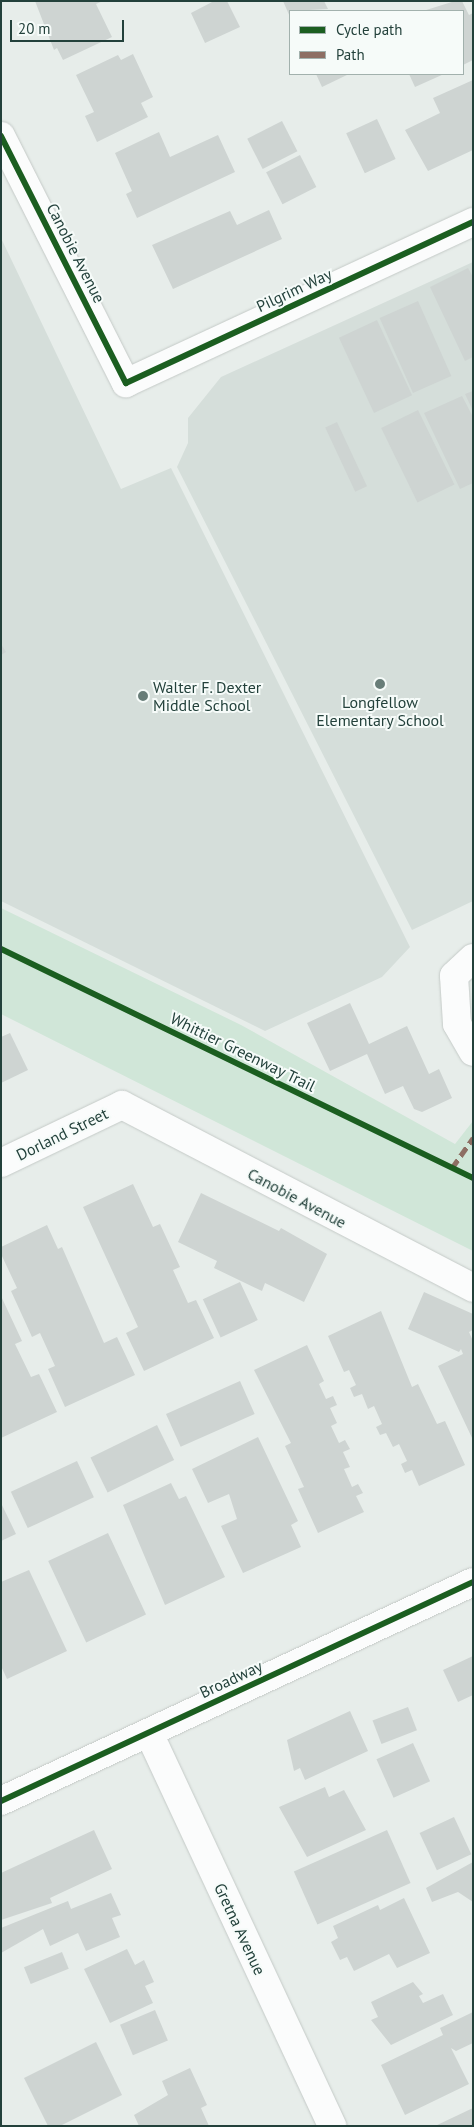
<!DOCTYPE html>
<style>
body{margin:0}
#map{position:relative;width:474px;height:2127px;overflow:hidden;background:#e7edea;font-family:"PT Sans",sans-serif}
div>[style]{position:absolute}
.built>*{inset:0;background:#d5deda}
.green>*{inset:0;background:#d0e6d8}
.building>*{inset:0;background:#ced4d2;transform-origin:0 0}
.roads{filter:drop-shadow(0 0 1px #c4cac7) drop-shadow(0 0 1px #c4cac7)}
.street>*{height:28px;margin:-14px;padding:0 14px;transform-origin:14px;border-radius:14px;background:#fbfcfc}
.secondary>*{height:28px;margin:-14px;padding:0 14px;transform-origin:14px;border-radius:14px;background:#fbfcfc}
.quiet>*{height:5px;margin-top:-2.5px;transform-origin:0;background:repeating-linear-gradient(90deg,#8d6e63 0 10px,transparent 0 15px)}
.cycleway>*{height:6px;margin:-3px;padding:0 3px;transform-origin:3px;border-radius:3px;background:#1b5e20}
.dots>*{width:14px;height:14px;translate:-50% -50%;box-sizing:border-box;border:2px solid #f6fbf9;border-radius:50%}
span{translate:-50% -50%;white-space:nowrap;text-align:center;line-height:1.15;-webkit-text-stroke:4px #f6fbf9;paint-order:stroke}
.street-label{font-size:16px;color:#23413b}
.poi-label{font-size:16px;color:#23413b}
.left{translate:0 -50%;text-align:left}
.frame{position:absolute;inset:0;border:2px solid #23413b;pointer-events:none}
.legend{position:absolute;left:289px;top:10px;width:175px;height:65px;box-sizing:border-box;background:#f6fbf9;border:1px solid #a2b1ad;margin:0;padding:6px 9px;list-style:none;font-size:15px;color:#23413b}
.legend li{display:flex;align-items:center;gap:10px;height:25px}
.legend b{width:25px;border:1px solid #a2b1ad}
.scale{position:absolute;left:10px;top:20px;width:114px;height:22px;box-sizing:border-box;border:2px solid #23413b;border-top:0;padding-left:6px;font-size:15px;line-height:18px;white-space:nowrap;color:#23413b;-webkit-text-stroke:4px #f6fbf9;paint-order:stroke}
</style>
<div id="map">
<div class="built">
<i style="clip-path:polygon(1px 238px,121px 489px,171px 468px,410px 947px,382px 977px,265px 1031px,1px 901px)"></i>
<i style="clip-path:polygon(473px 262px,473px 901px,412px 930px,177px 467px,188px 443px,188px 418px,221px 377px)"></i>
</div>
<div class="green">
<i style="clip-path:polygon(1px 908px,241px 1025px,455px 1144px,473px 1121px,473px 1251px,1px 1014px)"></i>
</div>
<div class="building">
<i style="clip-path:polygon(35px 1px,103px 1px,96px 4px,112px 37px,63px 60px,57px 48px,54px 50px)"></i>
<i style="clip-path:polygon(214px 1px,227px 1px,240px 27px,205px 43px,191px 13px)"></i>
<i style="clip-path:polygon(283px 1px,324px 1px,328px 9px,290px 11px,290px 17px)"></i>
<i style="clip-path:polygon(455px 1px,462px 1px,469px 15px,473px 13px,473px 60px,463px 65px,463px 11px,423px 11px)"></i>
<i style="clip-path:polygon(133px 54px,153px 97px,141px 103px,148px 117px,97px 142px,85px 116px,94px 112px,76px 75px,118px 55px,121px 60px)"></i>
<i style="clip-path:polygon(316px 74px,349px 74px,322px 87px)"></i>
<i style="clip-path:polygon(409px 74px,444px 74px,415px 87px)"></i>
<i style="clip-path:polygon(473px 80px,473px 150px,428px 171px,405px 130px,440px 113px,433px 98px)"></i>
<i style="left:377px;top:119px;width:44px;height:34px;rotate:65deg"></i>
<i style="left:282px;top:121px;width:34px;height:39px;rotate:63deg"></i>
<i style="clip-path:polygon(159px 132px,170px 157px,218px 135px,235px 172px,137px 218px,126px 194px,132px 191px,115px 153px)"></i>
<i style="left:300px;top:155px;width:36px;height:38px;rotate:63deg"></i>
<i style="clip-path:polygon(269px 210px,282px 239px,173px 289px,152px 245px,230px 211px,237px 225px)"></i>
<i style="clip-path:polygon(468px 268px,473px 277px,473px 357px,465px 361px,430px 287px)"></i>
<i style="left:418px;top:301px;width:82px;height:42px;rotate:66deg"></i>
<i style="left:377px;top:320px;width:83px;height:42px;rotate:65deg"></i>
<i style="clip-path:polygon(473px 391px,473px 411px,465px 394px)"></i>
<i style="clip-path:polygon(462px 396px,473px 417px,473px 483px,460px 489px,424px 413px)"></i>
<i style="left:418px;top:410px;width:83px;height:41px;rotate:64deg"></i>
<i style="left:337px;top:422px;width:71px;height:13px;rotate:65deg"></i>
<i style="clip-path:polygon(1px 644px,6px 652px,1px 655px)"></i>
<i style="clip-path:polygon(350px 1003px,369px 1044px,407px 1026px,429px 1074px,439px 1069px,452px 1098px,422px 1112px,414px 1109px,403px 1086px,385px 1094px,367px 1054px,330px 1071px,307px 1023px)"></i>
<i style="clip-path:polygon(10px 1033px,28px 1070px,1px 1083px,1px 1037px)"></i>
<i style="clip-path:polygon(133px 1184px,153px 1227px,160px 1224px,180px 1267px,173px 1270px,188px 1303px,196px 1300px,214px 1338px,144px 1371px,126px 1333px,138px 1327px,83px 1207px)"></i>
<i style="clip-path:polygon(201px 1193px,279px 1231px,281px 1228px,327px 1254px,304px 1302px,265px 1283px,262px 1291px,214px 1268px,217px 1261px,178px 1242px)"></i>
<i style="clip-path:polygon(47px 1225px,58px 1249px,62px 1247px,104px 1343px,117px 1337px,135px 1375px,65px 1407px,48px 1369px,55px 1366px,40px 1333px,32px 1337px,11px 1291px,17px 1288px,1px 1254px,1px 1247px)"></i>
<i style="left:240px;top:1282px;width:42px;height:41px;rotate:65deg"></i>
<i style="clip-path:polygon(424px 1292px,473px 1314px,473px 1330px,469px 1332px,473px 1341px,473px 1440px,438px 1366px,463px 1354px,461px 1349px,459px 1352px,408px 1329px)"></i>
<i style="clip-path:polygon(1px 1296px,22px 1341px,15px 1344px,31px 1377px,39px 1374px,57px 1412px,1px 1438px)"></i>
<i style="clip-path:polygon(381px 1311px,412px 1387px,418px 1384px,437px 1424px,445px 1421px,465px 1465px,419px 1486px,412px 1470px,405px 1473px,401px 1464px,407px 1461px,399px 1444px,393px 1447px,386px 1433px,380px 1435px,376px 1427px,382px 1424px,374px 1406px,368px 1409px,362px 1394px,354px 1397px,350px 1388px,356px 1385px,349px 1370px,344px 1372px,328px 1336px)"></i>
<i style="clip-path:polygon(307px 1345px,324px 1381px,319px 1384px,326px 1399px,333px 1396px,337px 1405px,330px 1408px,337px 1423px,331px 1426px,339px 1443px,345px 1440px,350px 1449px,343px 1452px,350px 1467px,344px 1469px,352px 1487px,358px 1484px,363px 1493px,356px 1496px,364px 1512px,318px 1533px,298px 1489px,304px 1487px,285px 1446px,291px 1443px,254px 1370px)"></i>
<i style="left:240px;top:1381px;width:36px;height:81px;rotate:66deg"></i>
<i style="left:157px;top:1425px;width:39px;height:74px;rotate:64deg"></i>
<i style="clip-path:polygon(258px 1437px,298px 1521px,291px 1525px,301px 1547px,243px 1573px,221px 1526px,237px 1519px,229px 1494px,208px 1503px,192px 1469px)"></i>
<i style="left:77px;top:1461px;width:40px;height:73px;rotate:65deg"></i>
<i style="clip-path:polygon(171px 1483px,179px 1499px,186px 1496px,225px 1577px,165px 1605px,123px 1505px)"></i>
<i style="clip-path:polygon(1px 1503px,16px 1534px,1px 1541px)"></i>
<i style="left:108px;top:1533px;width:90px;height:66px;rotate:65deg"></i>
<i style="clip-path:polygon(29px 1570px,67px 1651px,7px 1679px,1px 1666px,1px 1582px)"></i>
<i style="clip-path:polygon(473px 1656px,473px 1695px,458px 1702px,443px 1670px)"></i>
<i style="left:408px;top:1707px;width:25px;height:38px;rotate:69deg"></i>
<i style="clip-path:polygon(350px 1711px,368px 1751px,305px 1780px,300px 1768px,294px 1771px,287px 1740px)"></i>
<i style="left:413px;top:1743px;width:42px;height:40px;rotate:66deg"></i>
<i style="clip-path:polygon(325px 1787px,329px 1797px,344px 1790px,366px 1830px,307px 1857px,279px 1807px)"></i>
<i style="left:454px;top:1817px;width:41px;height:38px;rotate:65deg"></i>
<i style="clip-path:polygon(94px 1830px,112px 1869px,50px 1898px,52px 1903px,1px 1920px,1px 1873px)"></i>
<i style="left:387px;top:1830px;width:58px;height:102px;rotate:66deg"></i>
<i style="clip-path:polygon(473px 1862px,473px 1902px,458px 1892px,432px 1902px,426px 1888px)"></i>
<i style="clip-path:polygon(111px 1893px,121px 1915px,112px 1918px,120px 1937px,86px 1951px,78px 1933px,50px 1946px,43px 1929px,1px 1953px,1px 1928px,68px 1901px,71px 1909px)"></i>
<i style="clip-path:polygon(404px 1898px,430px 1953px,397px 1968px,389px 1954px,354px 1971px,347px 1957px,340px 1960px,331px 1942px,338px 1938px,333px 1926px,378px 1905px,380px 1910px)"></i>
<i style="clip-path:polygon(127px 1949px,135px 1965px,144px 1960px,154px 1982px,145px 1986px,153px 2003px,110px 2023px,84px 1969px)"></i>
<i style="left:62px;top:1952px;width:18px;height:41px;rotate:68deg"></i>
<i style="clip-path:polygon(413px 1982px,423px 1994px,419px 1996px,423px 2003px,443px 1994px,453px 2015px,391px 2045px,371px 2020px,378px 2017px,371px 2002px)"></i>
<i style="left:155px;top:2010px;width:33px;height:38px;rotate:67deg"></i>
<i style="clip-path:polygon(473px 2012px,473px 2043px,456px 2051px,451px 2048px,469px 2084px,405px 2115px,381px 2065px,443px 2035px,440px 2028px)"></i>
<i style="clip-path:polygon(96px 2042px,122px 2095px,60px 2126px,48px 2126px,24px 2078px)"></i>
<i style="clip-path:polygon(190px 2068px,207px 2105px,201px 2108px,209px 2126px,139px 2126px,134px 2115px,168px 2095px,162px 2081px)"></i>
<i style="clip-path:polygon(473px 2108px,473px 2126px,435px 2126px)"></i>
</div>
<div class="roads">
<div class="street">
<i style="left:1px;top:136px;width:277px;rotate:63.2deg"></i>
<i style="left:126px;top:383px;width:383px;rotate:-24.9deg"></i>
<i style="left:473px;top:958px;width:26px;rotate:137deg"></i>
<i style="left:454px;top:976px;width:48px;rotate:86.4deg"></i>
<i style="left:457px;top:1024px;width:32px;rotate:60deg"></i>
<i style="left:1px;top:1163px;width:134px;rotate:-25.6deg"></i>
<i style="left:122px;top:1105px;width:396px;rotate:27.5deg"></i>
<i style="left:149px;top:1733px;width:434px;rotate:65deg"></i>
</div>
<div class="secondary">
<i style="left:1px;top:1801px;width:520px;rotate:-24.89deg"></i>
</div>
</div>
<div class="quiet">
<i style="left:452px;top:1168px;width:37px;rotate:-55deg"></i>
</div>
<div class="cycleway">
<i style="left:1px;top:136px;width:277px;rotate:63.2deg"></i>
<i style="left:126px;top:383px;width:383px;rotate:-24.9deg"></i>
<i style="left:1px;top:949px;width:525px;rotate:25.88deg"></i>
<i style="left:1px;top:1801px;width:520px;rotate:-24.89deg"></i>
</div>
<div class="dots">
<i style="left:380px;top:684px;background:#687d78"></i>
<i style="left:143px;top:696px;background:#687d78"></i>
</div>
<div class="street-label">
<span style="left:76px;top:253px;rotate:63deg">Canobie Avenue</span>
<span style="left:294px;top:290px;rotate:-25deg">Pilgrim Way</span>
<span style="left:243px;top:1052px;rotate:26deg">Whittier Greenway Trail</span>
<span style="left:62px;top:1134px;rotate:-26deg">Dorland Street</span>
<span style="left:297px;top:1198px;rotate:28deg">Canobie Avenue</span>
<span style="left:231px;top:1679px;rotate:-25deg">Broadway</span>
<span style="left:240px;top:1929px;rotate:65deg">Gretna Avenue</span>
</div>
<div class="poi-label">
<span class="left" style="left:153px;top:696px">Walter F. Dexter<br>Middle School</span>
<span style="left:380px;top:711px">Longfellow<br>Elementary School</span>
</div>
<div class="frame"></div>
<ul class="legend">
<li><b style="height:6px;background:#1b5e20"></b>Cycle path</li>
<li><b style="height:6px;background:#8d6e63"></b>Path</li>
</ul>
<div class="scale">20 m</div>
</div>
